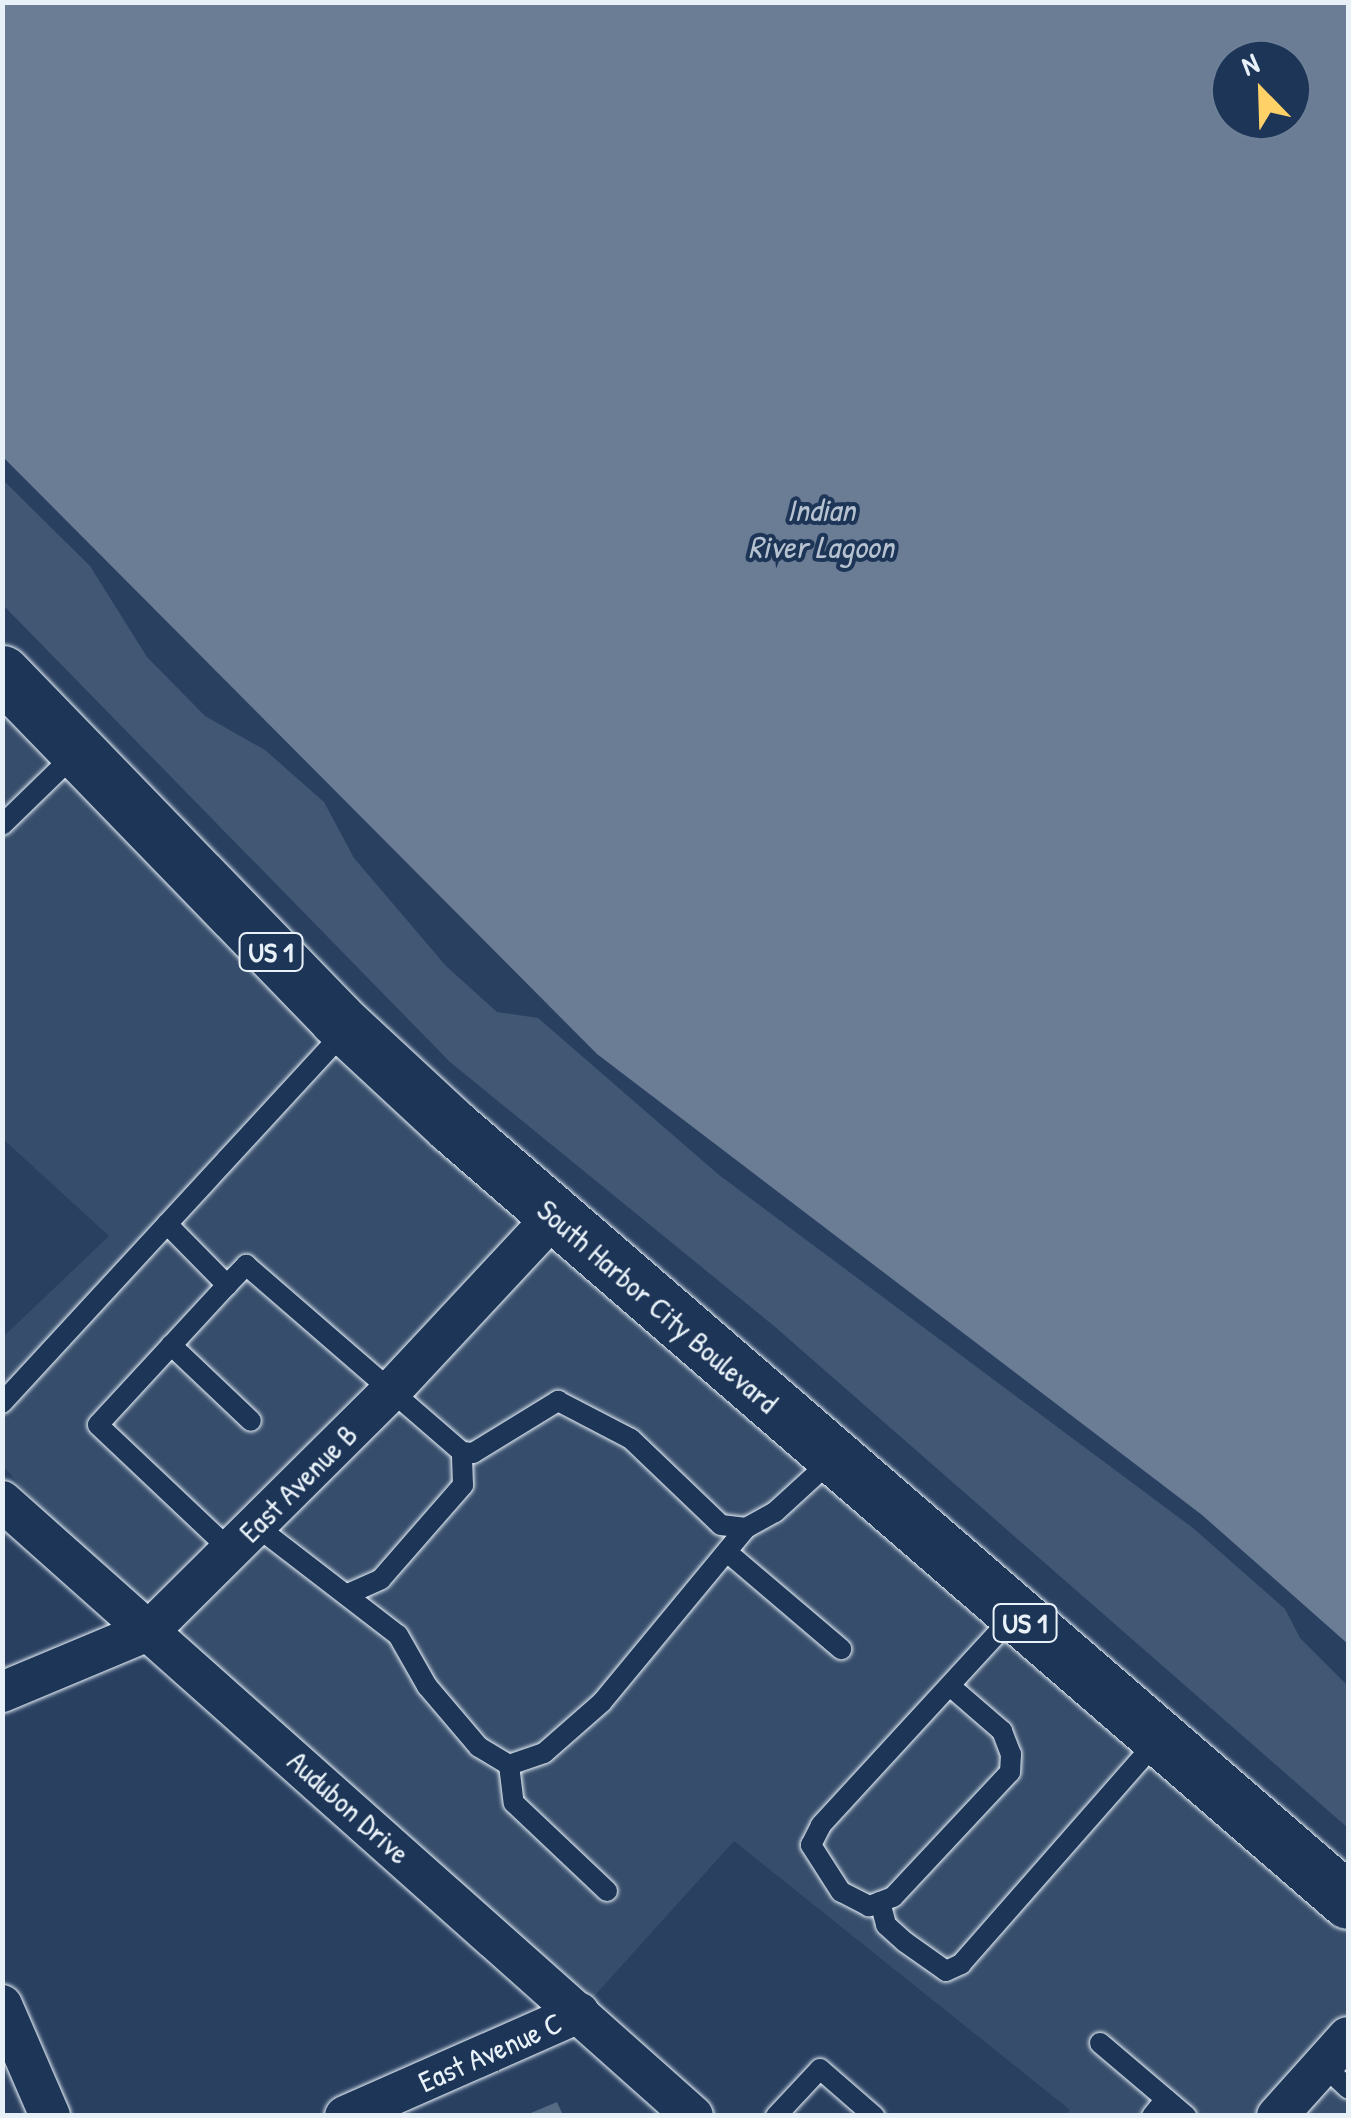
<!DOCTYPE html>
<style>
body{margin:0}
#map{position:relative;width:1351px;height:2118px;overflow:hidden;background:#294061;font-family:"Patrick Hand",sans-serif}
div>[style]{position:absolute}
.built>*{inset:0;background:#364d6b}
.green>*{inset:0;background:#415774}
.water>*{inset:0;background:#6b7c95}
.building>*{inset:0;background:#556a83}
.roads{filter:drop-shadow(0 0 2px #e8f1f8) drop-shadow(0 0 2px #e8f1f8)}
.service>*{height:20px;margin:-10px;padding:0 10px;transform-origin:10px;border-radius:10px;background:#1d3557}
.minor>*{height:40px;margin:-20px;padding:0 20px;transform-origin:20px;border-radius:20px;background:#1d3557}
.primary>*{height:55px;margin:-27.5px;padding:0 27.5px;transform-origin:27.5px;border-radius:27.5px;background:#1d3557}
span{translate:-50% -50%;white-space:nowrap;text-align:center;line-height:1.15;-webkit-text-stroke:8px #1d3557;paint-order:stroke}
.shield-label span{padding:2px 8px;background:#1d3557;border:2px solid;border-radius:8px;-webkit-text-stroke-width:0}
.shield-label{font-size:28px;color:#e8f1f8;font-weight:700}
.street-label{font-size:30px;color:#e8f1f8}
.water-label{font-size:32px;color:#b6c2d0;font-style:italic}
.frame{position:absolute;inset:0;border:5px solid #e8f1f8;pointer-events:none}
.north{position:absolute;left:1211px;top:40px;width:100px;height:100px;box-sizing:border-box;background:#1d3557;border:2px solid #6e8097;border-radius:50%;rotate:337deg;font-size:28px;font-weight:700;line-height:40px;text-align:center;color:#e8f1f8}
.north::after{content:'';display:block;margin:auto;width:35px;height:45px;background:#ffd166;clip-path:polygon(50% 0,100% 100%,50% 72%,0 100%)}
</style>
<div id="map">
<div class="built">
<i style="clip-path:polygon(3px 661px,566px 1227px,1348px 1885px,1348px 2115px,1065px 2115px,1070px 2110px,734px 1841px,579px 2013px,150px 1630px,3px 1466px,3px 1337px,109px 1236px,3px 1139px)"></i>
</div>
<div class="green">
<i style="clip-path:polygon(2px 479px,90px 566px,147px 657px,205px 716px,265px 750px,324px 802px,354px 858px,446px 966px,497px 1012px,538px 1018px,719px 1175px,1193px 1528px,1285px 1609px,1300px 1638px,1348px 1686px,1348px 1828px,774px 1326px,450px 1062px,3px 605px)"></i>
</div>
<div class="water">
<i style="clip-path:polygon(evenodd,2px 3px,1348px 3px,1348px 1644px,1202px 1515px,597px 1054px,3px 457px,2px 3px,1231px 60px,1291px 60px,1291px 120px,1231px 120px,1231px 60px)"></i>
</div>
<div class="building">
<i style="clip-path:polygon(557px 2102px,563px 2115px,526px 2115px)"></i>
</div>
<div class="roads">
<div class="service">
<i style="left:2px;top:825px;width:103px;rotate:-44.2deg"></i>
<i style="left:167px;top:1224px;width:86px;rotate:45.5deg"></i>
<i style="left:227px;top:1285px;width:28px;rotate:-46deg"></i>
<i style="left:246px;top:1265px;width:286px;rotate:40.9deg"></i>
<i style="left:462px;top:1452px;width:11px;rotate:5deg"></i>
<i style="left:473px;top:1453px;width:100px;rotate:-31.5deg"></i>
<i style="left:558px;top:1401px;width:82px;rotate:27.5deg"></i>
<i style="left:631px;top:1439px;width:124px;rotate:43.7deg"></i>
<i style="left:721px;top:1525px;width:25px;rotate:7deg"></i>
<i style="left:746px;top:1528px;width:33px;rotate:-29deg"></i>
<i style="left:775px;top:1512px;width:79px;rotate:-42.4deg"></i>
<i style="left:227px;top:1285px;width:190px;rotate:132.7deg"></i>
<i style="left:98px;top:1425px;width:182px;rotate:43.4deg"></i>
<i style="left:171px;top:1345px;width:110px;rotate:43.5deg"></i>
<i style="left:2px;top:1403px;width:507px;rotate:-47.32deg"></i>
<i style="left:255px;top:1525px;width:180px;rotate:37.6deg"></i>
<i style="left:398px;top:1635px;width:59px;rotate:60.4deg"></i>
<i style="left:427px;top:1686px;width:80px;rotate:49.6deg"></i>
<i style="left:479px;top:1747px;width:35px;rotate:31deg"></i>
<i style="left:509px;top:1765px;width:37px;rotate:-19deg"></i>
<i style="left:544px;top:1753px;width:77px;rotate:-41.3deg"></i>
<i style="left:602px;top:1702px;width:226px;rotate:-50.4deg"></i>
<i style="left:727px;top:1552px;width:150px;rotate:40.4deg"></i>
<i style="left:348px;top:1594px;width:36px;rotate:-24deg"></i>
<i style="left:381px;top:1579px;width:125px;rotate:-48.9deg"></i>
<i style="left:463px;top:1485px;width:33px;rotate:-92deg"></i>
<i style="left:950px;top:1686px;width:69px;rotate:40.9deg"></i>
<i style="left:1002px;top:1731px;width:25px;rotate:69deg"></i>
<i style="left:1011px;top:1754px;width:18px;rotate:93deg"></i>
<i style="left:1010px;top:1772px;width:171px;rotate:133.1deg"></i>
<i style="left:893px;top:1897px;width:26px;rotate:159deg"></i>
<i style="left:869px;top:1906px;width:31px;rotate:-153deg"></i>
<i style="left:841px;top:1892px;width:56px;rotate:-122.6deg"></i>
<i style="left:811px;top:1845px;width:22px;rotate:-63deg"></i>
<i style="left:821px;top:1825px;width:285px;rotate:-47.4deg"></i>
<i style="left:509px;top:1765px;width:38px;rotate:83deg"></i>
<i style="left:514px;top:1803px;width:128px;rotate:43.4deg"></i>
<i style="left:880px;top:1902px;width:24px;rotate:75deg"></i>
<i style="left:886px;top:1925px;width:25px;rotate:42deg"></i>
<i style="left:905px;top:1942px;width:50px;rotate:35.3deg"></i>
<i style="left:946px;top:1971px;width:17px;rotate:-25deg"></i>
<i style="left:961px;top:1964px;width:298px;rotate:-48.7deg"></i>
<i style="left:1100px;top:2043px;width:113px;rotate:40.3deg"></i>
<i style="left:1323px;top:2065px;width:34px;rotate:43deg"></i>
<i style="left:776px;top:2116px;width:64px;rotate:-46.9deg"></i>
<i style="left:820px;top:2069px;width:72px;rotate:41deg"></i>
<i style="left:1152px;top:2116px;width:22px;rotate:-51deg"></i>
</div>
<div class="minor">
<i style="left:2px;top:1501px;width:925px;rotate:41.67deg"></i>
<i style="left:2px;top:1692px;width:160px;rotate:-22.7deg"></i>
<i style="left:150px;top:1630px;width:338px;rotate:-44.8deg"></i>
<i style="left:390px;top:1392px;width:239px;rotate:-47deg"></i>
<i style="left:2px;top:2005px;width:121px;rotate:66.6deg"></i>
<i style="left:345px;top:2116px;width:256px;rotate:-23.8deg"></i>
<i style="left:1277px;top:2116px;width:106px;rotate:-48.1deg"></i>
</div>
<div class="primary">
<i style="left:2px;top:673px;width:482px;rotate:45.9deg"></i>
<i style="left:337px;top:1019px;width:156px;rotate:42.9deg"></i>
<i style="left:451px;top:1125px;width:1186px;rotate:40.86deg"></i>
</div>
</div>
<div class="shield-label">
<span style="left:271px;top:952px">US 1</span>
<span style="left:1025px;top:1623px">US 1</span>
</div>
<div class="street-label">
<span style="left:658px;top:1306px;rotate:41deg">South Harbor City Boulevard</span>
<span style="left:298px;top:1483px;rotate:-45deg">East Avenue B</span>
<span style="left:349px;top:1807px;rotate:42deg">Audubon Drive</span>
<span style="left:490px;top:2052px;rotate:-24deg">East Avenue C</span>
</div>
<div class="water-label">
<span style="left:821px;top:529px">Indian<br>River Lagoon</span>
</div>
<div class="frame"></div>
<div class="north">N</div>
</div>
